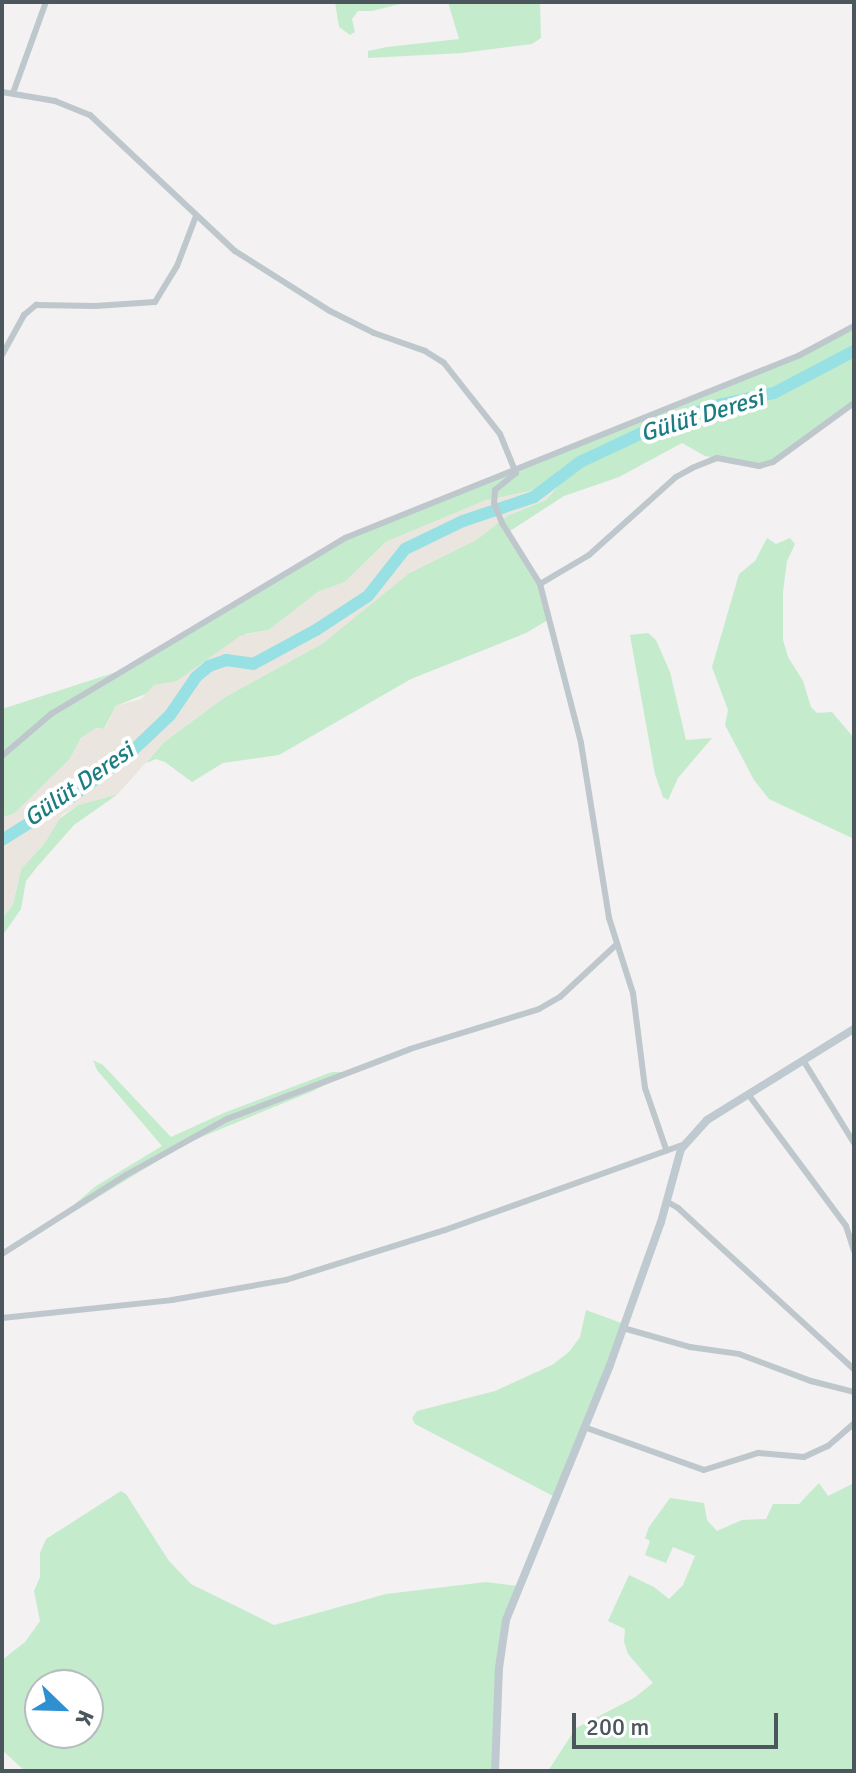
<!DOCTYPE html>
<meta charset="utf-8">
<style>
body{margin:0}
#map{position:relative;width:856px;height:1773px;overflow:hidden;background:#f3f1f1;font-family:Signika,sans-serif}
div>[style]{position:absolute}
.green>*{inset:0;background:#c5ebcd}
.sand>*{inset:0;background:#ebe5df}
.river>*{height:12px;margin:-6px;padding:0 6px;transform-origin:6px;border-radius:6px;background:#97e0e3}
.street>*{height:6px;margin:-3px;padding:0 3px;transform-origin:3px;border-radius:3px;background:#bec7cc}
.secondary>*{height:8px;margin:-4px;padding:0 4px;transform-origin:4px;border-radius:4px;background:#bfcad0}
span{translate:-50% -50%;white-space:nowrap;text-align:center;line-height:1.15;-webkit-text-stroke:8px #fff;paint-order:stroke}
.water-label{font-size:24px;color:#1b7d81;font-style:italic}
.frame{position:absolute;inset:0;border:4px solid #4b575c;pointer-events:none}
.north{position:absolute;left:24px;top:1669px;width:80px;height:80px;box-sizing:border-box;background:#fff;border:2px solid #b7bcbe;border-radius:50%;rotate:113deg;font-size:22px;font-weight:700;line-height:32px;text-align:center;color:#4b575c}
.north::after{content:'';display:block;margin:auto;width:28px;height:36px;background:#2e90d0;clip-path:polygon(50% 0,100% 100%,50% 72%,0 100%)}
.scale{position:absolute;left:572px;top:1713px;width:206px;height:36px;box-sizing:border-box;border:4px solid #4b575c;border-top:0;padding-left:10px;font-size:24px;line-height:28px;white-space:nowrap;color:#4b575c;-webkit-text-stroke:6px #fff;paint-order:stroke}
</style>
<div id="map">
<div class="green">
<i style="clip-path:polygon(335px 2px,408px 2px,372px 11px,358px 11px,352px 19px,355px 32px,350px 35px,339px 27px)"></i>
<i style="clip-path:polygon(448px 2px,540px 2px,541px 38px,532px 44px,462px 53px,368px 58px,368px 51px,387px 47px,459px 39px)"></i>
<i style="clip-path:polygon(854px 326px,854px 403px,765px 465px,705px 456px,682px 443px,619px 477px,564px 496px,507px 533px,536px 576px,548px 620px,526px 633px,411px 679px,279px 755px,223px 763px,192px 782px,165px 762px,156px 759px,146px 763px,164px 742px,225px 697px,323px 643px,409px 573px,476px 540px,507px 516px,546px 500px,566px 477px,561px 469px,539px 489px,484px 501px,386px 542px,345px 582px,318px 592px,269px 630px,246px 634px,177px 681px,116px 706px,104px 729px,96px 728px,81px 738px,70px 759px,15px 813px,2px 818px,2px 709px,135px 666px,345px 538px,799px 355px)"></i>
<i style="clip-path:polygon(767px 538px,776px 544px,790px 538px,795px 544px,787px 561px,783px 592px,783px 640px,788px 657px,803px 681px,811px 707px,817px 713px,832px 712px,854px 738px,854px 839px,769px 799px,754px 780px,725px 725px,728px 710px,712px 667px,739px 574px,755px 561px)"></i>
<i style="clip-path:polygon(648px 633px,656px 640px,670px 672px,686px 740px,712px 738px,678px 778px,668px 800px,663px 797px,655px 774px,630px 635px)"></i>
<i style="clip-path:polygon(118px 794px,74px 825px,37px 867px,26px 881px,21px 909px,2px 936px,2px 919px,13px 904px,21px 869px,44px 844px,58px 820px,78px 805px)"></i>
<i style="clip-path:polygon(93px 1060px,103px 1065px,171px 1137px,226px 1112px,308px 1081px,332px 1072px,350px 1072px,313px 1091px,187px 1143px,44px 1230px,96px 1186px,162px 1146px,97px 1070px)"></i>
<i style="clip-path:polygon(586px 1310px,624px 1324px,555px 1497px,415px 1424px,412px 1418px,417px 1411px,495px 1391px,552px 1365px,569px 1352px,580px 1337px)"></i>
<i style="clip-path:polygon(819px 1483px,828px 1496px,854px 1483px,854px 1771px,548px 1771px,576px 1728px,634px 1698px,653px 1683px,628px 1654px,624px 1642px,625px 1629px,608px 1621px,629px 1575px,654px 1587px,669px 1599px,683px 1585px,695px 1556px,673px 1547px,666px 1563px,645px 1555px,650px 1541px,645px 1538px,649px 1527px,670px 1498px,704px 1503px,707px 1520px,717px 1531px,742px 1520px,766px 1519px,773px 1504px,799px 1504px)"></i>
<i style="clip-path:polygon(evenodd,121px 1491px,126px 1494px,169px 1561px,191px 1584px,274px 1625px,386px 1594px,486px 1582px,518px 1586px,506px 1620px,495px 1771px,25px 1771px,2px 1750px,2px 1660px,25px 1642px,40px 1621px,34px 1591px,40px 1577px,40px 1553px,46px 1539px,121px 1491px,40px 1685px,88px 1685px,88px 1733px,40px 1733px,40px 1685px)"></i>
</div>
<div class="sand">
<i style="clip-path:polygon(561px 468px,566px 476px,546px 500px,507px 516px,476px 540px,409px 573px,323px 643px,225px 697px,164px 742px,118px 794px,78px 805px,62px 815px,44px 844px,21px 869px,13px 904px,2px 919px,2px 818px,15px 813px,70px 759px,81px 738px,96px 728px,105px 729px,116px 706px,141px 699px,154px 685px,177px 681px,240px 636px,269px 630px,318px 592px,345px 582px,386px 542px,484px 501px,539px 489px)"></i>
</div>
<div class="river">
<i style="left:2px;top:840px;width:85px;rotate:-32deg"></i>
<i style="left:74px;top:795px;width:66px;rotate:-36.3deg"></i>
<i style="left:127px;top:756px;width:59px;rotate:-43.6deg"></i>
<i style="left:170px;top:715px;width:46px;rotate:-55.6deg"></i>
<i style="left:196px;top:677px;width:17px;rotate:-40deg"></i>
<i style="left:209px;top:666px;width:18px;rotate:-19deg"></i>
<i style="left:226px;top:660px;width:27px;rotate:8deg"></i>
<i style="left:253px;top:664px;width:72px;rotate:-28.4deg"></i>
<i style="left:316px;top:630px;width:62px;rotate:-33.2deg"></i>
<i style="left:368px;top:596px;width:60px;rotate:-51.8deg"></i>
<i style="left:405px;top:549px;width:64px;rotate:-25.8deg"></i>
<i style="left:463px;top:521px;width:75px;rotate:-18.7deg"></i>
<i style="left:534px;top:497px;width:58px;rotate:-37.3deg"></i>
<i style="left:580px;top:462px;width:89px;rotate:-25.1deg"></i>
<i style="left:661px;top:424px;width:64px;rotate:-18.2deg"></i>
<i style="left:722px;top:404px;width:53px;rotate:-11.9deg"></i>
<i style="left:774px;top:393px;width:90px;rotate:-27.7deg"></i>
</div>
<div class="street">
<i style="left:2px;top:92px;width:54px;rotate:9.6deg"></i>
<i style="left:55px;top:101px;width:38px;rotate:22deg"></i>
<i style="left:90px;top:115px;width:199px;rotate:43.2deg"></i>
<i style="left:235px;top:251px;width:112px;rotate:32.3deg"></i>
<i style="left:330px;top:311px;width:49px;rotate:26.6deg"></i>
<i style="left:374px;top:333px;width:54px;rotate:19.4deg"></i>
<i style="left:425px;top:351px;width:22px;rotate:32deg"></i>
<i style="left:444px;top:363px;width:90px;rotate:51.7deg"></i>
<i style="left:500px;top:434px;width:42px;rotate:67.7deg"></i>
<i style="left:516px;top:473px;width:27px;rotate:141deg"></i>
<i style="left:495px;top:490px;width:13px;rotate:94deg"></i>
<i style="left:494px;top:503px;width:22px;rotate:68deg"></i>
<i style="left:502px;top:523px;width:72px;rotate:58.1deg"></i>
<i style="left:540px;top:584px;width:164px;rotate:75.5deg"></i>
<i style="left:581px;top:743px;width:177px;rotate:80.9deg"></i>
<i style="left:609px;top:918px;width:79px;rotate:72.3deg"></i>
<i style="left:633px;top:993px;width:96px;rotate:82.8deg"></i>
<i style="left:645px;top:1088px;width:65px;rotate:71deg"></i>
<i style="left:13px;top:93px;width:97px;rotate:-70.1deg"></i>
<i style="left:2px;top:355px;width:46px;rotate:-61.2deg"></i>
<i style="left:24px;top:315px;width:16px;rotate:-40deg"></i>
<i style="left:36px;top:305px;width:59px;rotate:1deg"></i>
<i style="left:95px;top:306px;width:60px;rotate:-3.8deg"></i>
<i style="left:155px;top:302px;width:42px;rotate:-58.6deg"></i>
<i style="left:177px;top:266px;width:53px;rotate:-69.2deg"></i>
<i style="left:540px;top:584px;width:57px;rotate:-30.6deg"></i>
<i style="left:589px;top:555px;width:117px;rotate:-41.9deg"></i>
<i style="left:676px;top:477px;width:18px;rotate:-29deg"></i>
<i style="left:692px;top:468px;width:27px;rotate:-22deg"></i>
<i style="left:717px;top:458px;width:43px;rotate:10.8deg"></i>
<i style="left:759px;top:466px;width:15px;rotate:-16deg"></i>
<i style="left:773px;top:462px;width:100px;rotate:-36.1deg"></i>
<i style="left:2px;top:756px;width:65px;rotate:-40.6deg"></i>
<i style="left:51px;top:714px;width:343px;rotate:-30.9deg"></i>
<i style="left:345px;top:538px;width:490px;rotate:-21.9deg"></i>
<i style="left:800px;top:355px;width:61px;rotate:-28.2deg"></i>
<i style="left:803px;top:1060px;width:97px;rotate:58.4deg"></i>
<i style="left:748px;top:1094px;width:164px;rotate:53.4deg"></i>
<i style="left:846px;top:1226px;width:26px;rotate:72deg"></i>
<i style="left:666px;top:1201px;width:14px;rotate:30deg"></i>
<i style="left:678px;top:1208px;width:239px;rotate:42.5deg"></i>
<i style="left:2px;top:1254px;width:147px;rotate:-32.5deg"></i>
<i style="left:126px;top:1175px;width:115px;rotate:-29deg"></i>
<i style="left:227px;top:1119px;width:196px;rotate:-20.9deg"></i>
<i style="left:410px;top:1049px;width:135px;rotate:-17.2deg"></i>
<i style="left:539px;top:1009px;width:24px;rotate:-30deg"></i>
<i style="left:560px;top:997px;width:76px;rotate:-42.9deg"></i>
<i style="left:2px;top:1318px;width:171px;rotate:-6deg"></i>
<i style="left:172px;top:1300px;width:116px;rotate:-10deg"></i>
<i style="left:286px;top:1280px;width:167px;rotate:-17.5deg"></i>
<i style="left:445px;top:1230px;width:255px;rotate:-19.7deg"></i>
<i style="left:623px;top:1328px;width:70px;rotate:15.8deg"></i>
<i style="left:690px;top:1347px;width:49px;rotate:8.1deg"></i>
<i style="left:739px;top:1354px;width:77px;rotate:20.6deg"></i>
<i style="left:811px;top:1381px;width:44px;rotate:14.3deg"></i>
<i style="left:584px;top:1427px;width:127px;rotate:19.7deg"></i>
<i style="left:704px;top:1470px;width:57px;rotate:-17.5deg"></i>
<i style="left:758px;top:1453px;width:46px;rotate:5deg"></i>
<i style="left:804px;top:1457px;width:26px;rotate:-25deg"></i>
<i style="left:828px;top:1446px;width:35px;rotate:-41deg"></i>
</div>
<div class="secondary">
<i style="left:495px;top:1771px;width:103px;rotate:-87.8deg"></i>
<i style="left:499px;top:1668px;width:49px;rotate:-81.7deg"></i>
<i style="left:506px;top:1620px;width:275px;rotate:-67.8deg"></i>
<i style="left:610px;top:1365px;width:152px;rotate:-70.4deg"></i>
<i style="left:661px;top:1222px;width:76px;rotate:-74.7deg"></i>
<i style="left:681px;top:1149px;width:39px;rotate:-48deg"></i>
<i style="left:707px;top:1120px;width:173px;rotate:-31.8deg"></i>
</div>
<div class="water-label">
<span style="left:702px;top:416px;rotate:-17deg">Gülüt Deresi</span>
<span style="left:79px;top:785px;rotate:-35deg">Gülüt Deresi</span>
</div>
<div class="frame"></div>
<div class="north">K</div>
<div class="scale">200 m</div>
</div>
